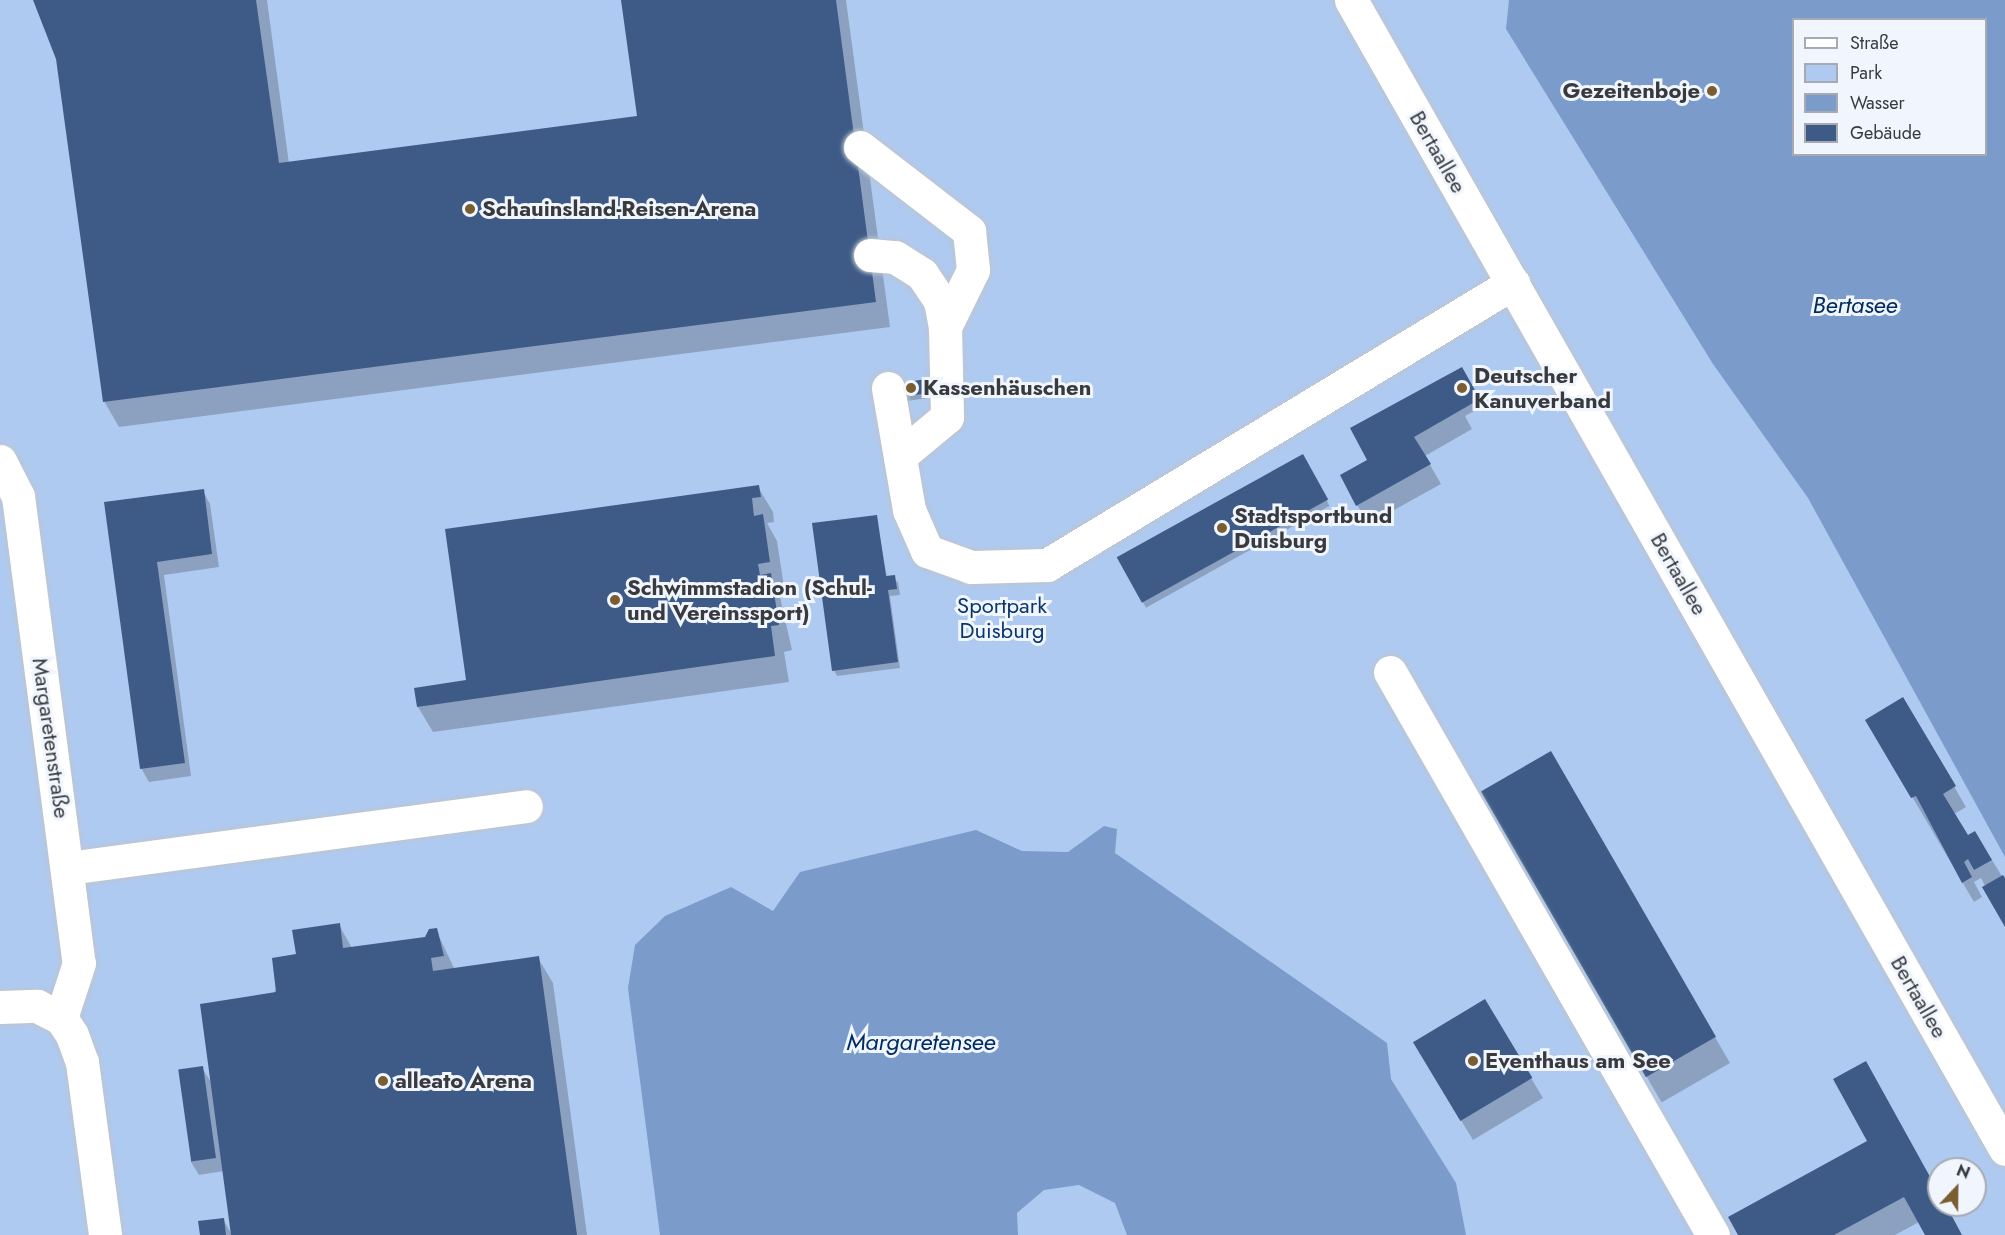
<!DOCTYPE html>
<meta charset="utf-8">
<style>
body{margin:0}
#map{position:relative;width:2005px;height:1235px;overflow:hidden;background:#f1f6fe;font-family:Jost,sans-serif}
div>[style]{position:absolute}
.green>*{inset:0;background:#afcaf1}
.water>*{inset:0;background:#7b9bca}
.shadow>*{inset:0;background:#0003;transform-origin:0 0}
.building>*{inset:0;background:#3d5b86;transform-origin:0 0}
.roads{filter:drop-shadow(0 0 2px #bec4cd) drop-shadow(0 0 2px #bec4cd)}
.minor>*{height:33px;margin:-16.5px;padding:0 16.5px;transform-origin:16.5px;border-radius:16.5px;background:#fff}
.dots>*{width:16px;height:16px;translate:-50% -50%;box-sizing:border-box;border:3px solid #f1f6fe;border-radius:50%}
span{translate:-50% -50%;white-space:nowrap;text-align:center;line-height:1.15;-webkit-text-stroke:6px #f1f6fe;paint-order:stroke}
.poi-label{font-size:22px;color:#383a3e;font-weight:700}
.right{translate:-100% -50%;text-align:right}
.left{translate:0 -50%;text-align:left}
.street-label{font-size:22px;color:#383a3e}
.park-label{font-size:22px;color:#0a366f}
.water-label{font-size:24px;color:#002c64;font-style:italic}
.legend{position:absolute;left:1792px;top:18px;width:195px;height:138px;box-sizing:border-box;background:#f1f6fe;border:2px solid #a7abb1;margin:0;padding:8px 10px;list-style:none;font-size:18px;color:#383a3e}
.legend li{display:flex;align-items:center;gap:12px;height:30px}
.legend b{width:30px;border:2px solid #a7abb1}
.north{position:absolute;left:1927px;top:1157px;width:60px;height:60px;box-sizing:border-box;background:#f1f6fe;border:2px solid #a7abb1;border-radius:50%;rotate:22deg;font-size:16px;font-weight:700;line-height:24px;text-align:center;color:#383a3e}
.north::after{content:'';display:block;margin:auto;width:21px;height:27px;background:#7a5d30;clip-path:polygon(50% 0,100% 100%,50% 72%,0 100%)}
</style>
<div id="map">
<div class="green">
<i style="clip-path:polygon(evenodd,0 0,2005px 0,2005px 1235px,0 1235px,0 0,1794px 20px,1986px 20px,1986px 154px,1794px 154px,1794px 20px,0 0,1939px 1169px,1975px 1169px,1975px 1205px,1939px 1205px,1939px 1169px)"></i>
</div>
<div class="water">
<i style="clip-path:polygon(evenodd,1509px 0,2005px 0,2005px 857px,1808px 498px,1713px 364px,1506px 29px,1509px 0,1794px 20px,1986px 20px,1986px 154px,1794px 154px,1794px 20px)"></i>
<i style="clip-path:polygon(1104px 826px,1117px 829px,1115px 853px,1387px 1043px,1391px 1079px,1456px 1183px,1466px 1235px,1127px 1235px,1115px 1203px,1079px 1185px,1044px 1190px,1017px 1213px,1018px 1235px,660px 1235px,628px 988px,635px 945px,665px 916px,731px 887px,773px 911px,800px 872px,976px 830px,1022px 851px,1068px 852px)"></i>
</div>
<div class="shadow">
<i style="clip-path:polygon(37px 0,267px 0,289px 164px,638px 118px,623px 0,846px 0,890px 327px,119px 427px,104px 401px,57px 59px)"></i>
<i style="clip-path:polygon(1462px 369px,1483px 406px,1465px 416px,1472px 429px,1425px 456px,1441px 484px,1369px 524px,1357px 505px)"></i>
<i style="clip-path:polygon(902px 385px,941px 396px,907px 401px)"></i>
<i style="left:1302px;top:456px;width:57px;height:210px;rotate:61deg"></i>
<i style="clip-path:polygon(758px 487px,773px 512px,774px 522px,767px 523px,777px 541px,784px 587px,778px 588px,792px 650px,784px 652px,789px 682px,433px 732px,418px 707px,468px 681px)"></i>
<i style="clip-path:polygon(203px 491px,210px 504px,219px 567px,164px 575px,191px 776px,149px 782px,141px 768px,105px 504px)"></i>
<i style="clip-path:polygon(876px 516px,887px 577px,898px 582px,900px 595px,890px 596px,900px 668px,837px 676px,834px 670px)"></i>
<i style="clip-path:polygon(1903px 699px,1966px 807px,1954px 814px,1967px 837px,1975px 833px,2005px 881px,2005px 924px,1981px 878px,1974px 882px,1982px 897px,1974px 902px,1867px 720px)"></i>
<i style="left:1551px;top:753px;width:358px;height:79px;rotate:60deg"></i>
<i style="clip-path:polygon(339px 925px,352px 948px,426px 938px,436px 930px,455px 970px,538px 958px,553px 983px,587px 1235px,233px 1235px,224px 1171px,199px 1175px,191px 1162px,202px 1068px,213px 1085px,298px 956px)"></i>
<i style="clip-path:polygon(1485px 1001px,1543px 1098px,1473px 1140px,1426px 1063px)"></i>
<i style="clip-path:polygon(1869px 1141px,1939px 1195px,1939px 1205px,1945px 1205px,1961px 1235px,1927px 1235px,1919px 1222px,1895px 1235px,1740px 1235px)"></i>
<i style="clip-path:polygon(223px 1219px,232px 1235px,201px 1235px)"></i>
</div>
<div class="building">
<i style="clip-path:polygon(33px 0,256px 0,279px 163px,637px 116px,621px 0,836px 0,876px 302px,103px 402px,56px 59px)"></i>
<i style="clip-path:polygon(1462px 367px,1480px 399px,1414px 437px,1431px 464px,1356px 506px,1340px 475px,1367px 460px,1350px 428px)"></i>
<i style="clip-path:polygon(932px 378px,934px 393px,902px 396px,901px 383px)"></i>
<i style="left:1303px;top:454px;width:52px;height:213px;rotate:61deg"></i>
<i style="clip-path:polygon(759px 485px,761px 497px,752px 498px,754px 516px,763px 514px,770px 562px,758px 564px,760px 575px,771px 573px,779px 625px,771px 626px,775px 656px,417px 707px,414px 688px,466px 680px,445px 529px)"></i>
<i style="clip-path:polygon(204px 489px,212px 554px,157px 562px,185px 763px,140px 769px,104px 502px)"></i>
<i style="clip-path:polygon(877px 515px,886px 576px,895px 575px,897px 589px,888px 590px,898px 662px,832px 671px,812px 523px)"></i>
<i style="clip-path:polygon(1903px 697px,1956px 786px,1943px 794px,1968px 835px,1975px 831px,1992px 860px,1974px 870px,1968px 859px,1964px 862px,1972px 877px,1962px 883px,1916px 796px,1911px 798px,1865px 720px)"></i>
<i style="left:1551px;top:751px;width:330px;height:81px;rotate:60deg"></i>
<i style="clip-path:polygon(2003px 875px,2005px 878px,2005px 927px,1982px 887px)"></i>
<i style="clip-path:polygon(340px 923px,343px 948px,425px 937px,429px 929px,437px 928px,444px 956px,431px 958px,433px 971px,539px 956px,577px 1235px,231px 1235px,200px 1004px,276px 992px,272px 958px,296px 954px,292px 930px)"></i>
<i style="left:1485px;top:999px;width:92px;height:84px;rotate:59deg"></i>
<i style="clip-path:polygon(1866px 1061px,1939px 1193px,1939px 1205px,1946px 1205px,1962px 1235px,1925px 1235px,1904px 1197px,1834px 1235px,1738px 1235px,1728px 1217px,1867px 1141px,1833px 1079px)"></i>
<i style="left:203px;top:1066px;width:93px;height:25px;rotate:82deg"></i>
<i style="clip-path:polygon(224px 1218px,226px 1235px,200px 1235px,198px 1221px)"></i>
</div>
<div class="roads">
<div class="minor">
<i style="left:1351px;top:0;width:1322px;rotate:60.35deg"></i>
<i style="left:860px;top:147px;width:138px;rotate:37.6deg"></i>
<i style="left:969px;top:231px;width:39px;rotate:84deg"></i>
<i style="left:973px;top:270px;width:64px;rotate:116.2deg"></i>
<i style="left:870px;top:255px;width:25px;rotate:5deg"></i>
<i style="left:895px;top:257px;width:32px;rotate:32deg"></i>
<i style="left:922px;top:274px;width:32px;rotate:56deg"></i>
<i style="left:940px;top:301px;width:26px;rotate:79deg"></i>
<i style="left:945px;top:327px;width:90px;rotate:88.7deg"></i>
<i style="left:947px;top:417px;width:61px;rotate:140.3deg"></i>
<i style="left:888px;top:388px;width:124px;rotate:80.2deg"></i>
<i style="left:909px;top:510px;width:45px;rotate:66.3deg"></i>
<i style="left:927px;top:551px;width:47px;rotate:20deg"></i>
<i style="left:971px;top:567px;width:76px;rotate:-1.5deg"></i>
<i style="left:1047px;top:565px;width:545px;rotate:-31.18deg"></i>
<i style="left:0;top:461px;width:39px;rotate:63deg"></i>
<i style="left:18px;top:496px;width:471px;rotate:82.6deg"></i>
<i style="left:79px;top:963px;width:58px;rotate:108.1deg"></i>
<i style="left:1390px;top:672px;width:649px;rotate:60.16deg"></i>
<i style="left:69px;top:868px;width:461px;rotate:-7.7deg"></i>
<i style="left:0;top:1007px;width:37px;rotate:-2deg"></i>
<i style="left:37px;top:1006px;width:27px;rotate:27deg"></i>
<i style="left:61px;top:1018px;width:20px;rotate:57deg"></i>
<i style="left:72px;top:1035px;width:29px;rotate:70deg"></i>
<i style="left:82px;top:1062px;width:175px;rotate:82.4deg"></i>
</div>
</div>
<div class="dots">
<i style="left:1712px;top:91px;background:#7a5d30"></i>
<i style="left:470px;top:209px;background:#7a5d30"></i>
<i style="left:911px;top:388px;background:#7a5d30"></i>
<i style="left:1462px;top:388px;background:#7a5d30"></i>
<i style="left:1222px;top:528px;background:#7a5d30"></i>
<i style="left:615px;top:600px;background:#7a5d30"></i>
<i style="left:1473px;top:1061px;background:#7a5d30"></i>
<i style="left:383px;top:1081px;background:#7a5d30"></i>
</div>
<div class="poi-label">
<span class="right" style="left:1700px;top:91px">Gezeitenboje</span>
<span class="left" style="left:482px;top:209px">Schauinsland-Reisen-Arena</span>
<span class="left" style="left:1474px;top:388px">Deutscher<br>Kanuverband</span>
<span class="left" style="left:923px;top:388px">Kassenhäuschen</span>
<span class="left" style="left:1234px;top:528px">Stadtsportbund<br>Duisburg</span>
<span class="left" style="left:627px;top:600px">Schwimmstadion (Schul-<br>und Vereinssport)</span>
<span class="left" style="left:1485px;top:1061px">Eventhaus am See</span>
<span class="left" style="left:395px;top:1081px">alleato Arena</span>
</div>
<div class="street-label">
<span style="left:1438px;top:152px;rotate:60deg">Bertaallee</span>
<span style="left:1679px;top:574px;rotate:60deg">Bertaallee</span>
<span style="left:51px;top:738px;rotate:82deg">Margaretenstraße</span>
<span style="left:1919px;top:997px;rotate:60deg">Bertaallee</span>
</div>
<div class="park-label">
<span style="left:1002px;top:618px">Sportpark<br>Duisburg</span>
</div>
<div class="water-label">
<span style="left:1855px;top:305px">Bertasee</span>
<span style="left:921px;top:1042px">Margaretensee</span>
</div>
<ul class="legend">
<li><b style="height:8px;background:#fff"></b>Straße</li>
<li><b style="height:16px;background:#afcaf1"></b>Park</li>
<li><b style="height:16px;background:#7b9bca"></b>Wasser</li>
<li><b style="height:16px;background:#3d5b86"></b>Gebäude</li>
</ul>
<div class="north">N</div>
</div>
